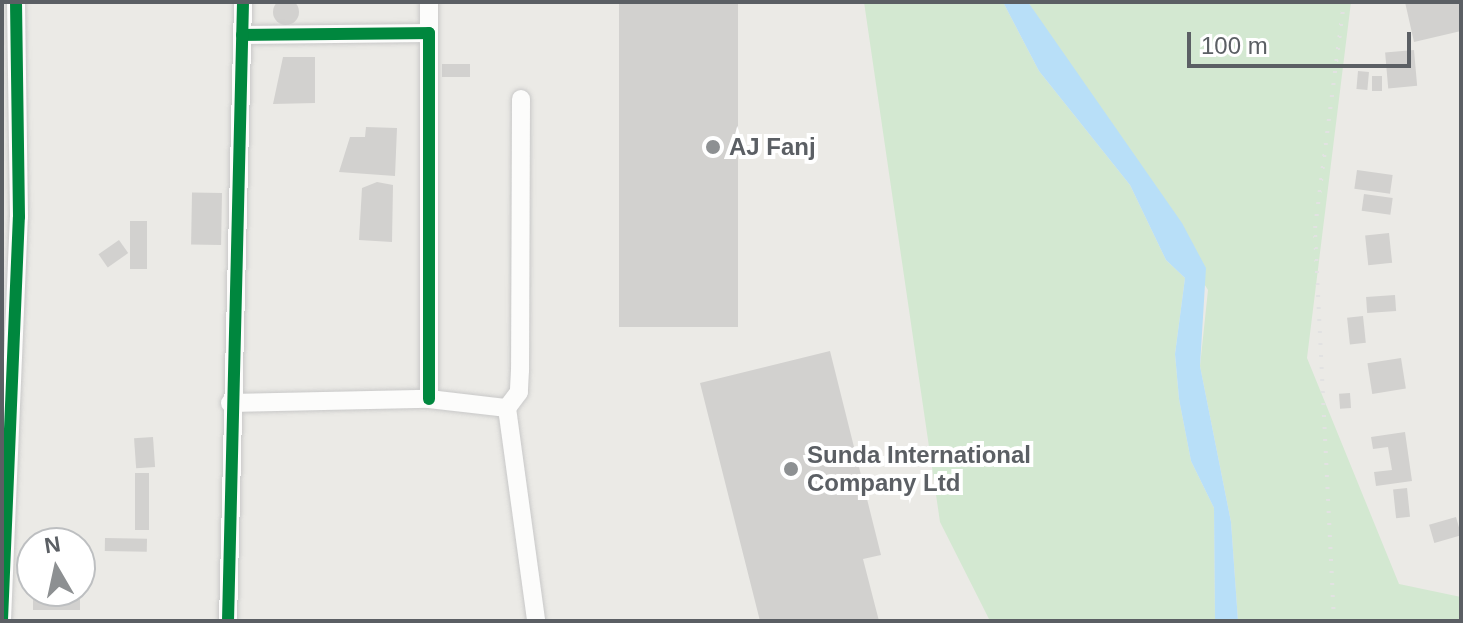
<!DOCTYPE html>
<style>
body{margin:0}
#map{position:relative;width:1463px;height:623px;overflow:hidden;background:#ebeae6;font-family:Helvetica,sans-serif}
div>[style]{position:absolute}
.green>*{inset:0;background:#d3e8d1}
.water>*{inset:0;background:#b8dff8}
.building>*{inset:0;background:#d2d1cf;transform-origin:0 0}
.round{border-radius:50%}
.roads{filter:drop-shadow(0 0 2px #c8c8c8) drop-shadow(0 0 2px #c8c8c8)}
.minor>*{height:18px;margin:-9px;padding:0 9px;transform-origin:9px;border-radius:9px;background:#fcfcfb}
.rail>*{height:4px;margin-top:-2px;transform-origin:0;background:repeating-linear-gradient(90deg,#e2e2e2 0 2px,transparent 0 12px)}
.cycleway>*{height:12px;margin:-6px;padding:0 6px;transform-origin:6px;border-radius:6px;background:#00873e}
.dots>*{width:22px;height:22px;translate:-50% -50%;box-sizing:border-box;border:4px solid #fff;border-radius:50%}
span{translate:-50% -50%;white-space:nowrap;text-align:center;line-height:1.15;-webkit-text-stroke:8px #fff;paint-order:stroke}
.poi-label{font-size:24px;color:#5b5f64;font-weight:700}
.left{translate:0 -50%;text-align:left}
.frame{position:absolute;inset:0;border:4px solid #5b5f64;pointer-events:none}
.north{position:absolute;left:16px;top:527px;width:80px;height:80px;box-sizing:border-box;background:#fff;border:2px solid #bdbfc1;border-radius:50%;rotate:351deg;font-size:22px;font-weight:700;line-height:32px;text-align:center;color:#5b5f64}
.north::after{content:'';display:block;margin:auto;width:28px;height:36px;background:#8d9092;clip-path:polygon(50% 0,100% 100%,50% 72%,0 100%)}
.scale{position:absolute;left:1187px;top:32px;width:224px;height:36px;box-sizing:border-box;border:4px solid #5b5f64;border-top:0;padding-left:10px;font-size:24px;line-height:28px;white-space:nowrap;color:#5b5f64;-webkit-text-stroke:6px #fff;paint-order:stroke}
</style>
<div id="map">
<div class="green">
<i style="clip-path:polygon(864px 2px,1003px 2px,1039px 71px,1130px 185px,1166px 260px,1185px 278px,1175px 354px,1179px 399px,1191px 461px,1214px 508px,1215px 621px,990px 621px,940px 522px)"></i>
<i style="clip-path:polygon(1028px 2px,1351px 2px,1307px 358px,1399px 584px,1461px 597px,1461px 621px,1238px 621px,1231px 522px,1200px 366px,1208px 290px)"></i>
</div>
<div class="water">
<i style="clip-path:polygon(1003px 2px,1028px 2px,1182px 223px,1206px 268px,1200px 366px,1231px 522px,1238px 621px,1215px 621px,1214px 508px,1191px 461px,1179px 399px,1175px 354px,1185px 278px,1166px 260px,1130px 185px,1039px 71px)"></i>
</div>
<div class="building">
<i class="round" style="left:273px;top:-1px;width:26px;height:26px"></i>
<i style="left:619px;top:2px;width:119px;height:325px"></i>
<i style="clip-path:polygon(1405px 2px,1461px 2px,1461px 31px,1414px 42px)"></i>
<i style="left:1414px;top:50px;width:36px;height:29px;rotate:85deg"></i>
<i style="clip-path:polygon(283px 57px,315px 57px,315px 103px,273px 104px)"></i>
<i style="left:470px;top:64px;width:13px;height:28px;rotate:90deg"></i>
<i style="left:1358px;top:71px;width:11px;height:18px;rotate:5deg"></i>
<i style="left:1372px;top:76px;width:10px;height:15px"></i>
<i style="clip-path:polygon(366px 127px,397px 128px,395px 176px,339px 172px,350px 137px,365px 137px)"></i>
<i style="left:1357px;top:170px;width:36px;height:19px;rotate:8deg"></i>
<i style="clip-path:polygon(377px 182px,393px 185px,392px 242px,359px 240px,362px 188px)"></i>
<i style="left:222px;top:193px;width:52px;height:30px;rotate:91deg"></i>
<i style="left:1364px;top:194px;width:29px;height:17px;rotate:8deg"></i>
<i style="left:147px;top:221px;width:48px;height:17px;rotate:90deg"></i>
<i style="left:1389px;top:233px;width:30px;height:24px;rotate:84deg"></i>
<i style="left:119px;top:240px;width:16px;height:25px;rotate:55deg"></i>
<i style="left:1395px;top:295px;width:16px;height:29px;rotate:86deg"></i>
<i style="left:1363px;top:316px;width:27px;height:16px;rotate:84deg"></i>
<i style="clip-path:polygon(830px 351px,881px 555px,863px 559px,879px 621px,760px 621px,700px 383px)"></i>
<i style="left:1401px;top:358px;width:31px;height:34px;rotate:81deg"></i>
<i style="left:1350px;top:393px;width:15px;height:11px;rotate:86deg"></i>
<i style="clip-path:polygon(1405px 432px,1412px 481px,1376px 486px,1374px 472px,1392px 470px,1388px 447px,1373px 449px,1371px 437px)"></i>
<i style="left:153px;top:437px;width:30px;height:19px;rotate:86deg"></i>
<i style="left:135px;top:473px;width:14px;height:57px"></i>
<i style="left:1407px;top:488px;width:29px;height:14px;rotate:84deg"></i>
<i style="left:1456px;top:517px;width:19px;height:28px;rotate:74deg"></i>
<i style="left:105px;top:538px;width:42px;height:13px;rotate:1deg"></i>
<i style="left:33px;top:591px;width:47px;height:19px"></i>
</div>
<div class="roads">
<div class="minor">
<i style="left:429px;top:2px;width:31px;rotate:90deg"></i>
<i style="left:242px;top:35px;width:187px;rotate:-0.6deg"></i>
<i style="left:429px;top:33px;width:366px;rotate:90deg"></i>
<i style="left:521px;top:99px;width:271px;rotate:90.2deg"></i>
<i style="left:520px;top:370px;width:22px;rotate:93deg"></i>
<i style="left:519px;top:392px;width:20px;rotate:127deg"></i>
<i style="left:507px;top:408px;width:215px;rotate:82.2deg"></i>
<i style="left:230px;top:403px;width:199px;rotate:-1.2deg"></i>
<i style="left:429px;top:399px;width:79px;rotate:6.6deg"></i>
<i style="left:2px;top:620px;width:403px;rotate:-87.6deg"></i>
<i style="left:19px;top:217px;width:215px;rotate:-90.8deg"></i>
<i style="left:228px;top:621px;width:619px;rotate:-88.61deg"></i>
</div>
</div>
<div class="rail">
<i style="left:1334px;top:621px;width:393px;rotate:-92.8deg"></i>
<i style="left:1315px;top:228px;width:228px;rotate:-82.7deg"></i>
</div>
<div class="cycleway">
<i style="left:242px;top:35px;width:187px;rotate:-0.6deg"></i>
<i style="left:429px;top:33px;width:366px;rotate:90deg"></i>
<i style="left:2px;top:620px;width:403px;rotate:-87.6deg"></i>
<i style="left:19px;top:217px;width:215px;rotate:-90.8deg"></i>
<i style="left:228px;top:621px;width:619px;rotate:-88.61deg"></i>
</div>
<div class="dots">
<i style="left:713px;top:147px;background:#8d9092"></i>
<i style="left:791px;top:469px;background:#8d9092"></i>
</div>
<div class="poi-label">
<span class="left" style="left:729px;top:147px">AJ Fanj</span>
<span class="left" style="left:807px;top:469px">Sunda International<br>Company Ltd</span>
</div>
<div class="frame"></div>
<div class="north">N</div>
<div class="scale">100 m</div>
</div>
